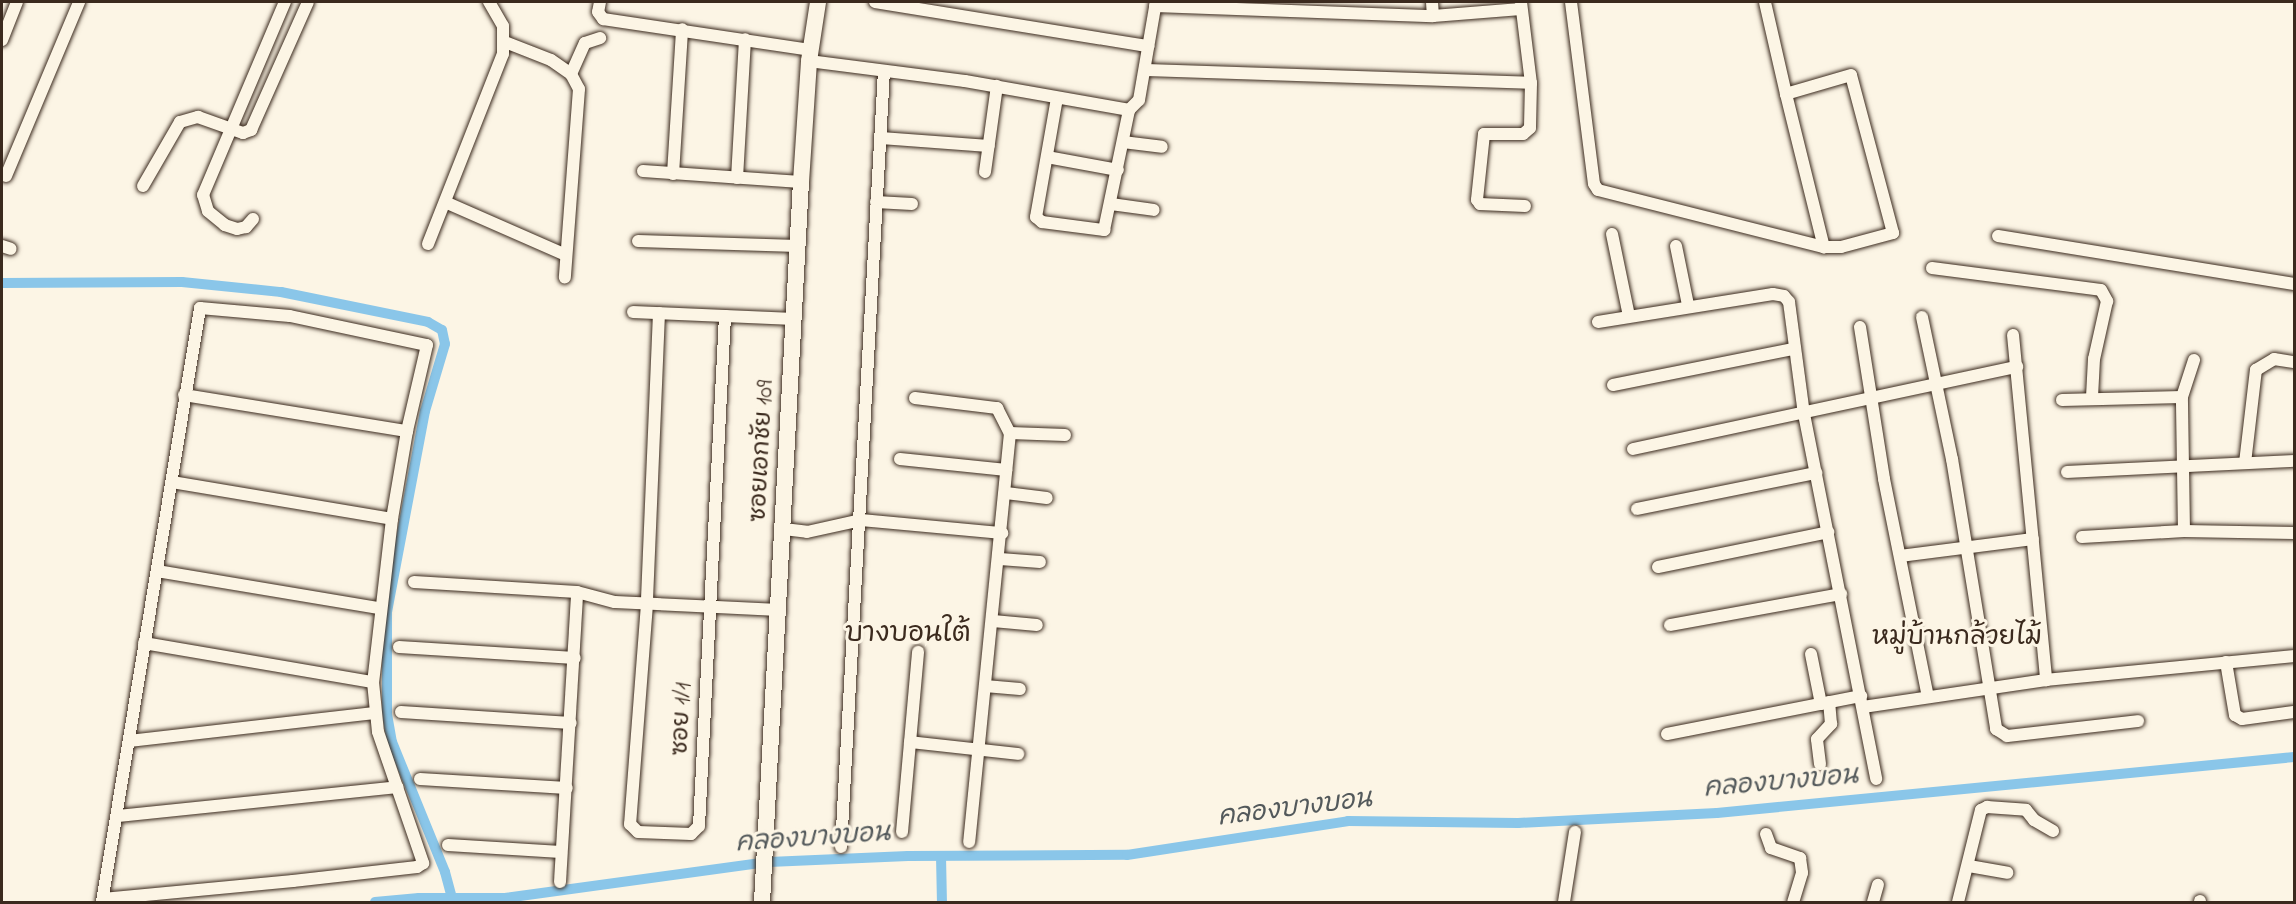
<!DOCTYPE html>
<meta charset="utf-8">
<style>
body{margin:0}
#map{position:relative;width:2296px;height:904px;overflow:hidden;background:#fcf5e5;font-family:"Indie Flower","Playpen Sans Thai",sans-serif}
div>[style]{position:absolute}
.canal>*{height:10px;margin:-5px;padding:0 5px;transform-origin:5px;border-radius:5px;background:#8ac6e9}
.roads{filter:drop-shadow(0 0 2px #3b2a1e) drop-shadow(0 0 2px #3b2a1e)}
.street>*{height:12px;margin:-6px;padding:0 6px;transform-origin:6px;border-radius:6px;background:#fcf5e5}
.secondary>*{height:16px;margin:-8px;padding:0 8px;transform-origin:8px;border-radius:8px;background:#fcf5e5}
span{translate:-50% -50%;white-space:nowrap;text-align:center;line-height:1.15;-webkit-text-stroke:6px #fcf5e5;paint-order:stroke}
.street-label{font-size:24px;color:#3b2a1e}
.neighbourhood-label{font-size:26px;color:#3b2a1e}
.water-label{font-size:26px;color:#53595b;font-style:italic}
.quarter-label{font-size:27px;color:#3b2a1e}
.frame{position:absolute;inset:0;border:3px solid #3b2a1e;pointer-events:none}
</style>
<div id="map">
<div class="canal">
<i style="left:2px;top:283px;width:180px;rotate:-0.3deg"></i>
<i style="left:182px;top:282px;width:100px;rotate:5.8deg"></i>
<i style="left:281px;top:292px;width:150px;rotate:11.5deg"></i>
<i style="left:428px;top:322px;width:16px;rotate:30deg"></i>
<i style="left:442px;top:330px;width:14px;rotate:78deg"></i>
<i style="left:445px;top:344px;width:70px;rotate:106.6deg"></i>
<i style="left:425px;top:411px;width:206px;rotate:100.7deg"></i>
<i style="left:387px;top:613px;width:101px;rotate:90deg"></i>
<i style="left:387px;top:714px;width:28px;rotate:80deg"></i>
<i style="left:392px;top:742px;width:140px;rotate:67.8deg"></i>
<i style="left:445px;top:872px;width:27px;rotate:75deg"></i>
<i style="left:941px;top:856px;width:46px;rotate:88.8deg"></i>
<i style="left:375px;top:902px;width:44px;rotate:-5.2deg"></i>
<i style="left:419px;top:898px;width:86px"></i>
<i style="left:505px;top:898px;width:266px;rotate:-7.8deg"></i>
<i style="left:769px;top:862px;width:139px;rotate:-2.5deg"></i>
<i style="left:908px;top:856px;width:219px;rotate:-0.3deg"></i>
<i style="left:1127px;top:855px;width:224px;rotate:-8.7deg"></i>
<i style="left:1348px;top:821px;width:170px;rotate:0.7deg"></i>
<i style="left:1518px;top:823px;width:199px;rotate:-2.9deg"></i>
<i style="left:1717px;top:813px;width:580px;rotate:-5.54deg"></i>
</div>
<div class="roads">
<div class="street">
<i style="left:600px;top:2px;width:10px;rotate:101deg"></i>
<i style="left:598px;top:12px;width:9px;rotate:54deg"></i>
<i style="left:603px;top:19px;width:209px;rotate:8.5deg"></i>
<i style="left:875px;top:2px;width:277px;rotate:9.2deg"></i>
<i style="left:1432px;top:2px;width:14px;rotate:86deg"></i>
<i style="left:1521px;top:2px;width:82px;rotate:83deg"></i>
<i style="left:1531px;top:83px;width:45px;rotate:91.3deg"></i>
<i style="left:1530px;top:128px;width:9px;rotate:139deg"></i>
<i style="left:1523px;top:134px;width:39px;rotate:180deg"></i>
<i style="left:1484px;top:134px;width:66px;rotate:96.1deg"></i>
<i style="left:1477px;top:200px;width:5px;rotate:53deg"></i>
<i style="left:1480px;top:204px;width:45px;rotate:2.5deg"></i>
<i style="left:1571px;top:2px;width:183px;rotate:82.8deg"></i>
<i style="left:1594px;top:184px;width:7px;rotate:56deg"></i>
<i style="left:1598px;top:190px;width:233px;rotate:14.2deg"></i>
<i style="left:1824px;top:247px;width:17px"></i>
<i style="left:1841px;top:247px;width:54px;rotate:-15.1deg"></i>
<i style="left:1893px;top:233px;width:163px;rotate:-104.9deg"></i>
<i style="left:1851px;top:75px;width:68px;rotate:163.7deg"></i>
<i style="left:1786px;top:94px;width:94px;rotate:-102.9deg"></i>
<i style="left:1155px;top:6px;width:278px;rotate:2.1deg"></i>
<i style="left:1433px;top:16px;width:88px;rotate:-4.5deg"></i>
<i style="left:2px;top:40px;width:41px;rotate:-68.5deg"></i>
<i style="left:505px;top:42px;width:49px;rotate:21.4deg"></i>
<i style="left:551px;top:60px;width:24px;rotate:35deg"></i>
<i style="left:571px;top:74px;width:17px;rotate:62deg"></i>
<i style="left:579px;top:89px;width:189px;rotate:94.3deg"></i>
<i style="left:809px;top:61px;width:157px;rotate:7.3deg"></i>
<i style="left:965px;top:81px;width:167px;rotate:10deg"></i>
<i style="left:1129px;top:110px;width:14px;rotate:-45deg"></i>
<i style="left:1139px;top:100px;width:99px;rotate:-80.2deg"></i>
<i style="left:1145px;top:70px;width:386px;rotate:1.9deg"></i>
<i style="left:571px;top:74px;width:34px;rotate:-66deg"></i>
<i style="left:585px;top:43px;width:16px;rotate:-18deg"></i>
<i style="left:1786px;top:94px;width:158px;rotate:76.1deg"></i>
<i style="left:1057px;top:98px;width:121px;rotate:100deg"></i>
<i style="left:1036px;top:217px;width:8px;rotate:40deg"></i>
<i style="left:1042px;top:222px;width:63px;rotate:7.4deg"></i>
<i style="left:1104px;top:230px;width:123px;rotate:-78.2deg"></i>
<i style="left:881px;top:138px;width:108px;rotate:4.2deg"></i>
<i style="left:1123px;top:142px;width:39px;rotate:7deg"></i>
<i style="left:1047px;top:157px;width:72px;rotate:10.4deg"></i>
<i style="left:643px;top:171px;width:158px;rotate:4deg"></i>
<i style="left:985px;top:172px;width:87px;rotate:-82.1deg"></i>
<i style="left:673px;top:174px;width:145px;rotate:-86.4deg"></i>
<i style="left:6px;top:176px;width:189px;rotate:-67.2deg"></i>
<i style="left:737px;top:178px;width:139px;rotate:-86.7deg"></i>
<i style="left:143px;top:186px;width:74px;rotate:-60deg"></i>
<i style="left:180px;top:122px;width:19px;rotate:-16deg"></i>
<i style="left:198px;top:117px;width:48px;rotate:19.6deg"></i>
<i style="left:243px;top:133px;width:9px;rotate:-21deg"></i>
<i style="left:251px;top:130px;width:140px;rotate:-66deg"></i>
<i style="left:445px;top:202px;width:132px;rotate:23.7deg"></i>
<i style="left:876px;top:202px;width:36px;rotate:3deg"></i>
<i style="left:1111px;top:204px;width:43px;rotate:7.9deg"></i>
<i style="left:253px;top:219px;width:11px;rotate:131deg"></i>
<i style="left:246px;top:227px;width:9px;rotate:167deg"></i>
<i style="left:237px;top:229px;width:13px;rotate:-162deg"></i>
<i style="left:225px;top:225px;width:22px;rotate:-141deg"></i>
<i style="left:208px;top:211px;width:17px;rotate:-107deg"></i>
<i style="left:203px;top:195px;width:210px;rotate:-67deg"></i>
<i style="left:1612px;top:234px;width:84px;rotate:78.3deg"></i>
<i style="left:1998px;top:236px;width:300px;rotate:9.2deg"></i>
<i style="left:638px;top:241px;width:160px;rotate:1.8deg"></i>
<i style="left:428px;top:244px;width:204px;rotate:-68.5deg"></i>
<i style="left:503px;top:54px;width:28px;rotate:-90deg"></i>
<i style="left:503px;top:26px;width:28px;rotate:-120deg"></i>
<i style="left:2px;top:246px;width:9px;rotate:18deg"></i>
<i style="left:1676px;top:246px;width:60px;rotate:78.5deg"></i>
<i style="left:1932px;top:268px;width:170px;rotate:7.4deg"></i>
<i style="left:2101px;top:290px;width:13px;rotate:61deg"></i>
<i style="left:2107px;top:301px;width:59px;rotate:102.6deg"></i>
<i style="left:2094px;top:359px;width:38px;rotate:93deg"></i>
<i style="left:633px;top:312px;width:161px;rotate:2.5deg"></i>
<i style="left:659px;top:313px;width:291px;rotate:92.4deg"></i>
<i style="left:647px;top:604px;width:221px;rotate:94.4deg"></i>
<i style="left:630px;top:824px;width:11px;rotate:45deg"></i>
<i style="left:638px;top:832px;width:53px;rotate:2.2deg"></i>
<i style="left:691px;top:834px;width:11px;rotate:-45deg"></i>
<i style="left:699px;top:826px;width:511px;rotate:-87.08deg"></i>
<i style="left:1922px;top:317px;width:145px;rotate:78.1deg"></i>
<i style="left:1952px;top:459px;width:274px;rotate:80.7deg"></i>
<i style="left:1996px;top:729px;width:13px;rotate:32deg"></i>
<i style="left:2007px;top:736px;width:132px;rotate:-6.5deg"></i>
<i style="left:1598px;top:322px;width:177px;rotate:-9.1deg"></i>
<i style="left:1773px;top:294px;width:11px;rotate:10deg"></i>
<i style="left:1784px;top:296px;width:8px;rotate:50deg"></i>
<i style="left:1789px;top:302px;width:113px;rotate:82.4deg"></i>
<i style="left:1804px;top:414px;width:372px;rotate:78.8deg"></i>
<i style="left:1860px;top:327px;width:154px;rotate:81deg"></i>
<i style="left:1884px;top:479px;width:222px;rotate:78.6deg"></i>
<i style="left:2013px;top:335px;width:347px;rotate:84.5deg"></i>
<i style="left:1613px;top:385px;width:184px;rotate:-11.3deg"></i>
<i style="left:184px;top:395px;width:226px;rotate:9.2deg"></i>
<i style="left:915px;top:398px;width:83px;rotate:7deg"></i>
<i style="left:997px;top:408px;width:28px;rotate:63deg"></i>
<i style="left:1010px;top:433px;width:411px;rotate:95.7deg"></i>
<i style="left:2062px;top:400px;width:120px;rotate:-1.4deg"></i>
<i style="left:1010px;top:433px;width:55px;rotate:2.1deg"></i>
<i style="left:1633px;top:449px;width:393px;rotate:-12.1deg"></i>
<i style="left:900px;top:459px;width:107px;rotate:5.9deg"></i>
<i style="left:2245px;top:463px;width:94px;rotate:-83.3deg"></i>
<i style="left:2256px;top:370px;width:21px;rotate:-31deg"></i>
<i style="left:2274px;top:359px;width:20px;rotate:9deg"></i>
<i style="left:2067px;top:472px;width:227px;rotate:-2.8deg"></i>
<i style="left:172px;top:482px;width:223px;rotate:9.5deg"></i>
<i style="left:1006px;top:493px;width:41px;rotate:7deg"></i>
<i style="left:1637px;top:509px;width:183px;rotate:-11.4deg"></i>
<i style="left:784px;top:529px;width:23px;rotate:7deg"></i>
<i style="left:807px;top:532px;width:55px;rotate:-12.5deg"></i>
<i style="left:861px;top:520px;width:142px;rotate:5.3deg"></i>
<i style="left:2184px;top:531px;width:134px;rotate:-90.9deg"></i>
<i style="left:2182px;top:397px;width:39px;rotate:-72deg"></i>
<i style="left:2082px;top:537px;width:102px;rotate:-3.4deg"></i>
<i style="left:2184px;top:531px;width:110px;rotate:1deg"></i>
<i style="left:1900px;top:556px;width:134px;rotate:-7.3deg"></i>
<i style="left:1000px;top:559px;width:40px;rotate:4.3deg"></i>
<i style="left:1658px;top:567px;width:174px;rotate:-11.6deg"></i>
<i style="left:157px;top:571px;width:225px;rotate:9.5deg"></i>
<i style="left:414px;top:582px;width:163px;rotate:3.5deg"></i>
<i style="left:577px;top:592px;width:39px;rotate:15deg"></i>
<i style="left:615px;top:602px;width:164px;rotate:2.8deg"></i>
<i style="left:993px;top:621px;width:44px;rotate:5.2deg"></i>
<i style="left:1670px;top:625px;width:174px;rotate:-10.3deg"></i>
<i style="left:144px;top:643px;width:232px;rotate:9.7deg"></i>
<i style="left:399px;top:647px;width:176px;rotate:3.6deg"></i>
<i style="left:1811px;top:654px;width:51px;rotate:78.7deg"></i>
<i style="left:2226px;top:662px;width:54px;rotate:80.4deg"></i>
<i style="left:2235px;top:715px;width:8px;rotate:30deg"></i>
<i style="left:2242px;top:719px;width:52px;rotate:-7.7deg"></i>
<i style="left:985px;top:686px;width:35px;rotate:5deg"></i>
<i style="left:1863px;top:707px;width:185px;rotate:-8.4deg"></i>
<i style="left:2046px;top:680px;width:249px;rotate:-5.5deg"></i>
<i style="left:401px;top:712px;width:170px;rotate:3.7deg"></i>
<i style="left:1667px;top:734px;width:198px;rotate:-11.1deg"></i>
<i style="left:129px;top:741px;width:247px;rotate:-6.5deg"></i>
<i style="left:910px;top:742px;width:109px;rotate:6.3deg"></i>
<i style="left:1820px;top:764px;width:25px;rotate:-97deg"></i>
<i style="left:1817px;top:739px;width:21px;rotate:-47deg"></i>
<i style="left:1831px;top:724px;width:22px;rotate:-95deg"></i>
<i style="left:420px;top:779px;width:147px;rotate:3.5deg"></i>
<i style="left:118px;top:816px;width:281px;rotate:-5.9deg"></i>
<i style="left:902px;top:832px;width:181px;rotate:-84.9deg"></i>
<i style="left:1766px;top:834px;width:15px;rotate:70deg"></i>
<i style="left:1771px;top:848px;width:31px;rotate:19deg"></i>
<i style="left:1800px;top:858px;width:15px;rotate:82deg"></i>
<i style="left:1802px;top:873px;width:30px;rotate:107deg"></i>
<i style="left:448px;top:845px;width:113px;rotate:3.5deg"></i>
<i style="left:841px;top:847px;width:777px;rotate:-86.83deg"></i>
<i style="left:1969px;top:866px;width:39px;rotate:10deg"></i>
<i style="left:560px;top:882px;width:290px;rotate:-86.6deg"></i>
<i style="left:2200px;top:901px;width:1px;rotate:90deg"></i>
<i style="left:102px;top:902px;width:602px;rotate:-80.63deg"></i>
<i style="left:200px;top:308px;width:90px;rotate:5.1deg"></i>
<i style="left:290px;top:316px;width:140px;rotate:12deg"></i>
<i style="left:427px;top:345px;width:88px;rotate:103.1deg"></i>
<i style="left:407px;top:431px;width:89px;rotate:99.7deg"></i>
<i style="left:392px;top:519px;width:164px;rotate:96.6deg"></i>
<i style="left:373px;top:682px;width:50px;rotate:84.3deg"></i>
<i style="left:378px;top:732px;width:139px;rotate:71deg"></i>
<i style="left:423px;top:863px;width:7px;rotate:146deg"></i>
<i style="left:417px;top:867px;width:125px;rotate:173.6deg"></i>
<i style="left:293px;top:881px;width:191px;rotate:174.6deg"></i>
<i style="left:1564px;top:902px;width:71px;rotate:-81.1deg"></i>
<i style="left:1873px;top:902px;width:18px;rotate:-74deg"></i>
<i style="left:1958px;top:902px;width:95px;rotate:-76deg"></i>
<i style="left:1981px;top:810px;width:7px;rotate:-27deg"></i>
<i style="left:1987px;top:807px;width:39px;rotate:4deg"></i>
<i style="left:2026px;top:810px;width:13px;rotate:51deg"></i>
<i style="left:2034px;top:820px;width:22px;rotate:30deg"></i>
</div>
<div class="secondary">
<i style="left:762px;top:902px;width:721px;rotate:-86.9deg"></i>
<i style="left:801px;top:182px;width:121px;rotate:-86.2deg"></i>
<i style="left:809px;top:61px;width:60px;rotate:-81.3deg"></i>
</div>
</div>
<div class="street-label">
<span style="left:763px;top:451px;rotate:-87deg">ซอยเอกชัย 109</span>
<span style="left:683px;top:719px;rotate:-87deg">ซอย 1/1</span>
</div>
<div class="neighbourhood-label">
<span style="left:1957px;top:639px">หมู่บ้านกล้วยไม้</span>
</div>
<div class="water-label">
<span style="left:1781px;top:784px;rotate:-5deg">คลองบางบอน</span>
<span style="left:1295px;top:810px;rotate:-7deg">คลองบางบอน</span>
<span style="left:813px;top:840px;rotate:-4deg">คลองบางบอน</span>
</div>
<div class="quarter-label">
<span style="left:908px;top:635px">บางบอนใต้</span>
</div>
<div class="frame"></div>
</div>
